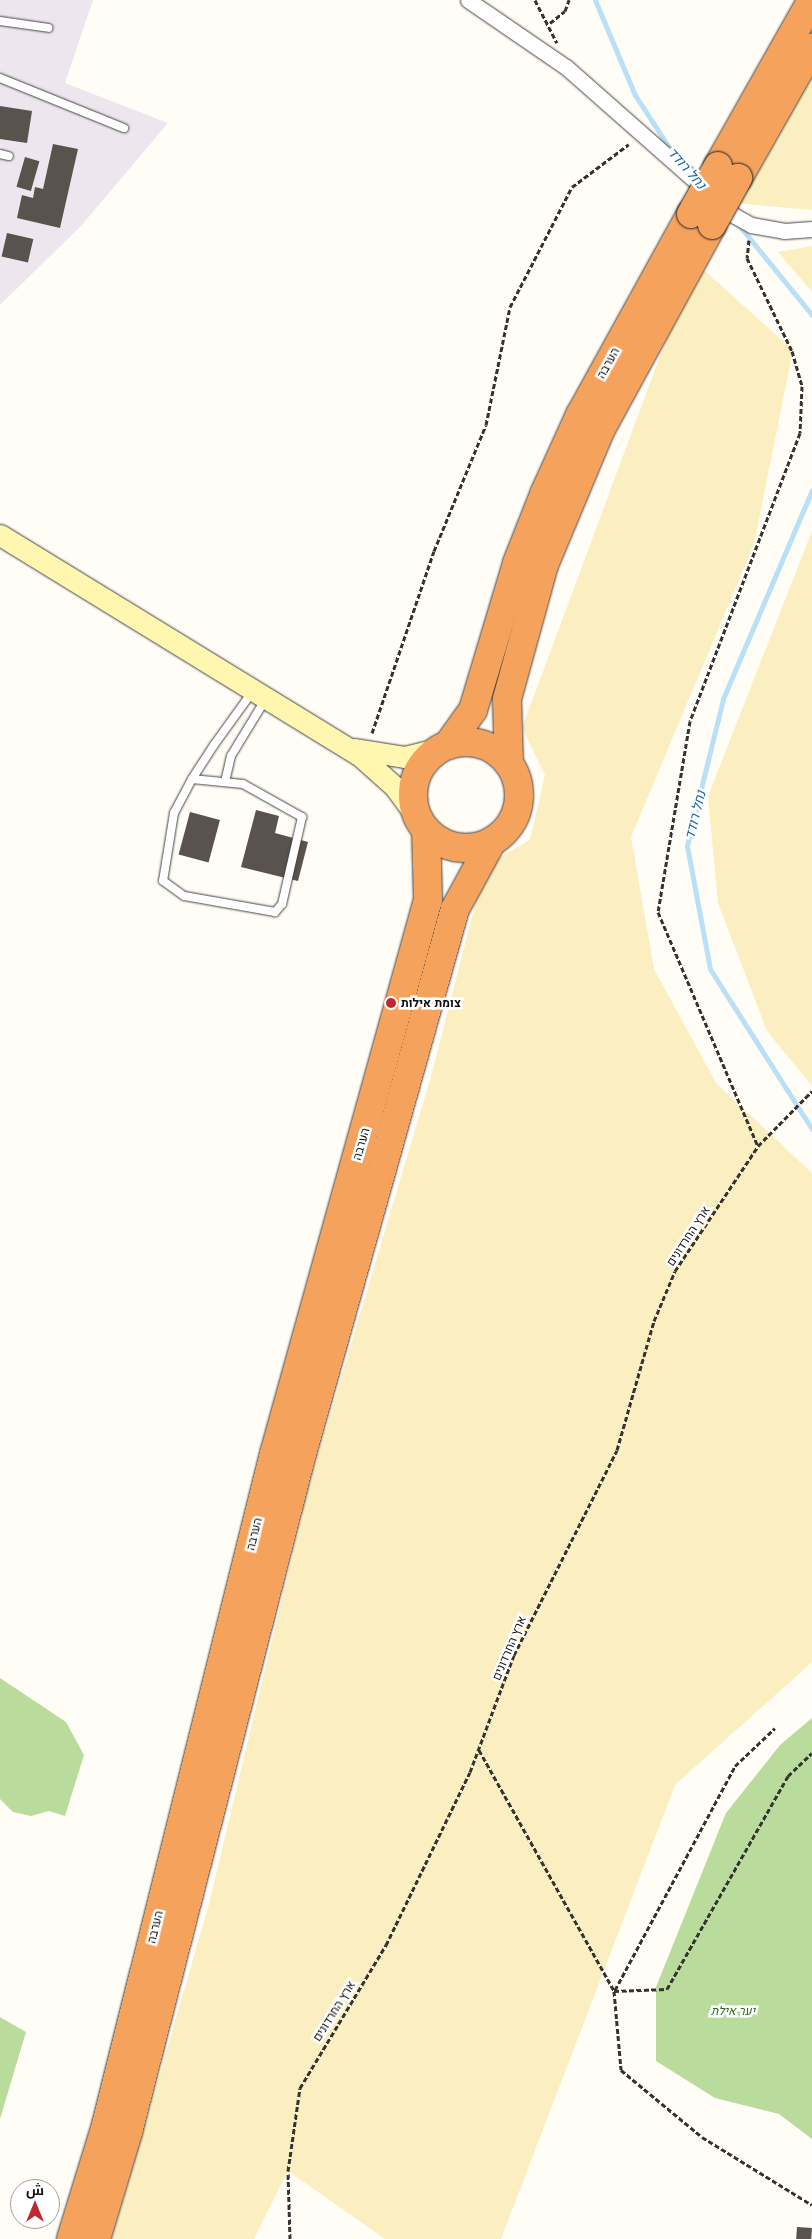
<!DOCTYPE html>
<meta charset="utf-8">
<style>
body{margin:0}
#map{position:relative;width:812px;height:2239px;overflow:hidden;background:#fffdf5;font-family:"PT Serif",Cairo,Heebo,serif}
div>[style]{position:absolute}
.industrial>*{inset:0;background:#eee6ef}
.forest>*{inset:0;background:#b9dc9c}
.sand>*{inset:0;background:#fbeec1}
.stream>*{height:5px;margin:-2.5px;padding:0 2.5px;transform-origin:2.5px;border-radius:2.5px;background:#b9e0f7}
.building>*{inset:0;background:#5a524d;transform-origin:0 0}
.path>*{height:3px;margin-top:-1.5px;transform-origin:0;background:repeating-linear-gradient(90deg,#333 0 5px,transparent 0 7.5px)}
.roads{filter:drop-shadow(0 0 1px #444) drop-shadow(0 0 1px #444)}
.lane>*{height:8px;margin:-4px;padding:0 4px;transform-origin:4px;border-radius:4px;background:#fff}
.street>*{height:15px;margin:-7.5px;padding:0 7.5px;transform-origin:7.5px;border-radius:7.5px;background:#fff}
.secondary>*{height:21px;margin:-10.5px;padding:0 10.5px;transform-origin:10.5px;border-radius:10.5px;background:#fff6b0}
.highway>*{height:28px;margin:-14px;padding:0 14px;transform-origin:14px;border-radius:14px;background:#f5a25d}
.highway>.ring{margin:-14px;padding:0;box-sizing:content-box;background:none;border:28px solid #f5a25d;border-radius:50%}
.bridges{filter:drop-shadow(0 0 1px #222) drop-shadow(0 0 1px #222)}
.highway-bridge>*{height:28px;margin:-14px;padding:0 14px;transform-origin:14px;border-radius:14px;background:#f5a25d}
.dots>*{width:14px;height:14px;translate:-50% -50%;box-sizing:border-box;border:2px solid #fff;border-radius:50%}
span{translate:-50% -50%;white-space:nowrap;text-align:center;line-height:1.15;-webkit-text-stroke:5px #fff;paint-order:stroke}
.street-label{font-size:12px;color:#111}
.poi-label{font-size:12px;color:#111;font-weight:700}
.left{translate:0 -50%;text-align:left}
.park-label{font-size:12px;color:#2f6b1f;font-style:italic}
.water-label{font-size:14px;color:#1768a6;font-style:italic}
.north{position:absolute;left:10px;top:2179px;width:50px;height:50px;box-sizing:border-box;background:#fff;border:1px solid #a0a0a0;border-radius:50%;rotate:0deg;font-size:14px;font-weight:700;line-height:20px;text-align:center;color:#111}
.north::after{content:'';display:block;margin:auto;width:18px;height:22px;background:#c4262e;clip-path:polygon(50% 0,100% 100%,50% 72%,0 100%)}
</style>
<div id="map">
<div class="industrial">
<i style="clip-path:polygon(0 0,93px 0,65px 83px,168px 123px,81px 226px,0 305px)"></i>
</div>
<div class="forest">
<i style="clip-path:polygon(0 1678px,66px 1722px,84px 1755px,65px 1816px,49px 1811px,31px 1816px,13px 1812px,0 1799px)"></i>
<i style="clip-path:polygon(812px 1718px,812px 2139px,779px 2114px,715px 2098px,656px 2061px,656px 1987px,726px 1813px,780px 1745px)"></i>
<i style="clip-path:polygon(0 2017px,26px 2032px,0 2119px)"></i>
</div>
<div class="sand">
<i style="clip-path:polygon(812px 73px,812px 210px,736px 203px)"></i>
<i style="clip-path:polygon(812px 246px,812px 292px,778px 252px)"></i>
<i style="clip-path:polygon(695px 262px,793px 350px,754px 544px,631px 837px,654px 969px,716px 1083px,812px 1173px,812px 1662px,675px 1785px,501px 2239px,385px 2239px,288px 2171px,254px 2239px,112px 2239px,209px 1904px,309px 1485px,432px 1073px,485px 866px,530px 840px,545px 775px,522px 728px)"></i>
<i style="clip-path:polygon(812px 531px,812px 1086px,767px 1031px,718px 903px,708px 796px)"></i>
</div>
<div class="stream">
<i style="left:595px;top:0;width:103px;rotate:67.2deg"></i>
<i style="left:635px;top:95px;width:68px;rotate:57deg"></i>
<i style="left:738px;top:224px;width:117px;rotate:50.9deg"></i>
<i style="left:812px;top:490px;width:227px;rotate:113.1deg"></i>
<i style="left:723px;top:699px;width:151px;rotate:103.8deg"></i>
<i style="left:687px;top:846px;width:125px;rotate:79.4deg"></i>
<i style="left:710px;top:969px;width:190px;rotate:57.5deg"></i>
</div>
<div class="building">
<i style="clip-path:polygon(0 106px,32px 111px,27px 143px,0 139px)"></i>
<i style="clip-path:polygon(53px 144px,78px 149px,60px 228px,17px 218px,22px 195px,33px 198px,35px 187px,43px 189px)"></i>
<i style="left:25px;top:157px;width:15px;height:31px;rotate:16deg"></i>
<i style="left:7px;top:233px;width:27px;height:24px;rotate:13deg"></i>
<i style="clip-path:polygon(256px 810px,279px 816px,275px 833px,308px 842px,298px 881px,241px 867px)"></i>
<i style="left:190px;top:812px;width:31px;height:44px;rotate:15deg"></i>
<i style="left:797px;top:2227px;width:15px;height:12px;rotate:4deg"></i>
</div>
<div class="path">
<i style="left:535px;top:0;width:48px;rotate:62.9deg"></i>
<i style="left:550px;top:23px;width:19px;rotate:-39deg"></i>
<i style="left:565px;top:11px;width:12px;rotate:-70deg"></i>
<i style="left:749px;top:240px;width:18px;rotate:96deg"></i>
<i style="left:747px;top:258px;width:103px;rotate:64.2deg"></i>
<i style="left:792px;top:351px;width:36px;rotate:74deg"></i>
<i style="left:802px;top:386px;width:47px;rotate:92.4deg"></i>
<i style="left:800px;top:433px;width:308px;rotate:110.9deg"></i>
<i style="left:690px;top:721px;width:194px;rotate:99.5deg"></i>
<i style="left:658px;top:912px;width:254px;rotate:66.9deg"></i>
<i style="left:372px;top:733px;width:192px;rotate:-71.2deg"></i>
<i style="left:434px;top:551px;width:136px;rotate:-67.6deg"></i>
<i style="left:486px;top:425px;width:120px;rotate:-78.5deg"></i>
<i style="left:510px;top:307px;width:135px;rotate:-62.7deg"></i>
<i style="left:572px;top:187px;width:71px;rotate:-37deg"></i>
<i style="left:479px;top:1750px;width:276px;rotate:60.7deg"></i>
<i style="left:614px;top:1991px;width:79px;rotate:84.9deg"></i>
<i style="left:621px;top:2070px;width:105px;rotate:39.6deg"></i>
<i style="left:702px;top:2137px;width:129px;rotate:31.7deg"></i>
<i style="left:615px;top:1990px;width:254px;rotate:-61.8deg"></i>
<i style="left:735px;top:1766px;width:55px;rotate:-43.5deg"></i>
<i style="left:614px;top:1991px;width:53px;rotate:-2.2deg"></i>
<i style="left:667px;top:1989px;width:245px;rotate:-60.4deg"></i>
<i style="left:788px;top:1776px;width:33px;rotate:-44deg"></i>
<i style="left:290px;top:2239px;width:68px;rotate:-91.7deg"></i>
<i style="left:288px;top:2171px;width:84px;rotate:-81.8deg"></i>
<i style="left:300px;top:2088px;width:167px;rotate:-59deg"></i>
<i style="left:386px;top:1945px;width:192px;rotate:-64.1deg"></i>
<i style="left:470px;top:1772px;width:125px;rotate:-69.4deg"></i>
<i style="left:514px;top:1655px;width:229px;rotate:-63.3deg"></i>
<i style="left:617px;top:1450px;width:134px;rotate:-74deg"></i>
<i style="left:654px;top:1321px;width:54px;rotate:-67.2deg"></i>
<i style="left:675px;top:1271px;width:150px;rotate:-56.4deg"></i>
<i style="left:758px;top:1146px;width:77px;rotate:-45.5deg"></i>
</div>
<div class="roads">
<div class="lane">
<i style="left:0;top:21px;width:49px;rotate:8.1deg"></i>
<i style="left:0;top:78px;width:134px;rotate:22deg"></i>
<i style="left:0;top:154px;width:9px;rotate:13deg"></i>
<i style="left:192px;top:779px;width:51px;rotate:5.6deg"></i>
<i style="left:243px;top:784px;width:68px;rotate:29.2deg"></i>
<i style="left:302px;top:817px;width:89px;rotate:102.9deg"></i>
<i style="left:282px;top:904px;width:11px;rotate:131deg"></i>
<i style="left:275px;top:912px;width:92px;rotate:-170deg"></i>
<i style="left:184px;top:896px;width:26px;rotate:-144deg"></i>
<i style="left:163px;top:881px;width:69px;rotate:-80.8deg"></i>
<i style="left:174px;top:813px;width:38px;rotate:-62deg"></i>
<i style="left:192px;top:779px;width:40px;rotate:-57.1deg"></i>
<i style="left:214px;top:745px;width:67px;rotate:-54.2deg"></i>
<i style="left:225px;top:782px;width:27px;rotate:-77deg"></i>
<i style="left:231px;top:756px;width:66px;rotate:-58.7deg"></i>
</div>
<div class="street">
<i style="left:468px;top:0;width:119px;rotate:34.4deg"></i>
<i style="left:566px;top:67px;width:225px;rotate:41.4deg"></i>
<i style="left:735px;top:216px;width:18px;rotate:29deg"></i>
<i style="left:751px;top:225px;width:34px;rotate:10deg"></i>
<i style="left:784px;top:231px;width:28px;rotate:-4deg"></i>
</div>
<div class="secondary">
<i style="left:0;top:535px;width:420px;rotate:31.5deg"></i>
<i style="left:358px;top:754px;width:50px;rotate:41.7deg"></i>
<i style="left:395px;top:787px;width:37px;rotate:54deg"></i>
<i style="left:355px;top:749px;width:51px;rotate:9.1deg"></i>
<i style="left:405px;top:757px;width:34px;rotate:-14deg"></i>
</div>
<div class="highway">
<i style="left:718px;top:166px;width:191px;rotate:-60.5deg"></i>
<i style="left:738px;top:178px;width:150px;rotate:-60.4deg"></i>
<i class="ring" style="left:413px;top:742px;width:78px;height:78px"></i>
<i style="left:448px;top:745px;width:43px;rotate:-54.5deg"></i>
<i style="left:473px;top:710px;width:153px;rotate:-73.3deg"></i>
<i style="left:517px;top:563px;width:76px;rotate:-68.5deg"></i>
<i style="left:545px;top:492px;width:85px;rotate:-65.6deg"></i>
<i style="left:580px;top:415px;width:230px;rotate:-61.1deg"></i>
<i style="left:509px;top:764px;width:65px;rotate:-91.8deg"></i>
<i style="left:507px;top:699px;width:139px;rotate:-74.6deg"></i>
<i style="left:544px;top:565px;width:147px;rotate:-67.3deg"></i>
<i style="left:601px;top:429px;width:232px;rotate:-61.4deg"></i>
<i style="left:71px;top:2239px;width:119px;rotate:-72.9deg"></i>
<i style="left:106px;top:2125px;width:692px;rotate:-75.94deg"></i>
<i style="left:274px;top:1454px;width:575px;rotate:-74.47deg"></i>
<i style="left:428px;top:900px;width:70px;rotate:-91.6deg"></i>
<i style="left:96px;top:2239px;width:112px;rotate:-73.3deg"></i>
<i style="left:128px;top:2132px;width:693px;rotate:-75.62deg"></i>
<i style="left:300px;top:1461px;width:573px;rotate:-74.32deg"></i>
<i style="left:455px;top:909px;width:77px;rotate:-61.4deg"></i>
</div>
</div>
<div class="bridges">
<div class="highway-bridge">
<i style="left:691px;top:214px;width:55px;rotate:-60.6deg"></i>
<i style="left:712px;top:225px;width:54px;rotate:-61deg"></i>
</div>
</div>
<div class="dots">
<i style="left:391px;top:1003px;background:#c4262e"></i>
</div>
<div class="street-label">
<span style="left:608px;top:363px;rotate:-61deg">הערבה</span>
<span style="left:361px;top:1144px;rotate:-74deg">הערבה</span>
<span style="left:688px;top:1236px;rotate:-57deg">ארץ החרדונים</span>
<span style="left:254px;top:1534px;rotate:-76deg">הערבה</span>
<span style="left:509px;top:1648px;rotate:-67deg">ארץ החרדונים</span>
<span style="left:155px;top:1927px;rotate:-76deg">הערבה</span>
<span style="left:334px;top:2011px;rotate:-58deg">ארץ החרדונים</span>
</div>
<div class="poi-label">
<span class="left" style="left:401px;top:1003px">צומת אילות</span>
</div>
<div class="park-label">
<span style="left:733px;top:2011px">יער אילת</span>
</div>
<div class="water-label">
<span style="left:687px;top:168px;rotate:49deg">נחל רודד</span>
<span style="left:695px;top:815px;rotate:-76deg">נחל רודד</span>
</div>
<div class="north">ش</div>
</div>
